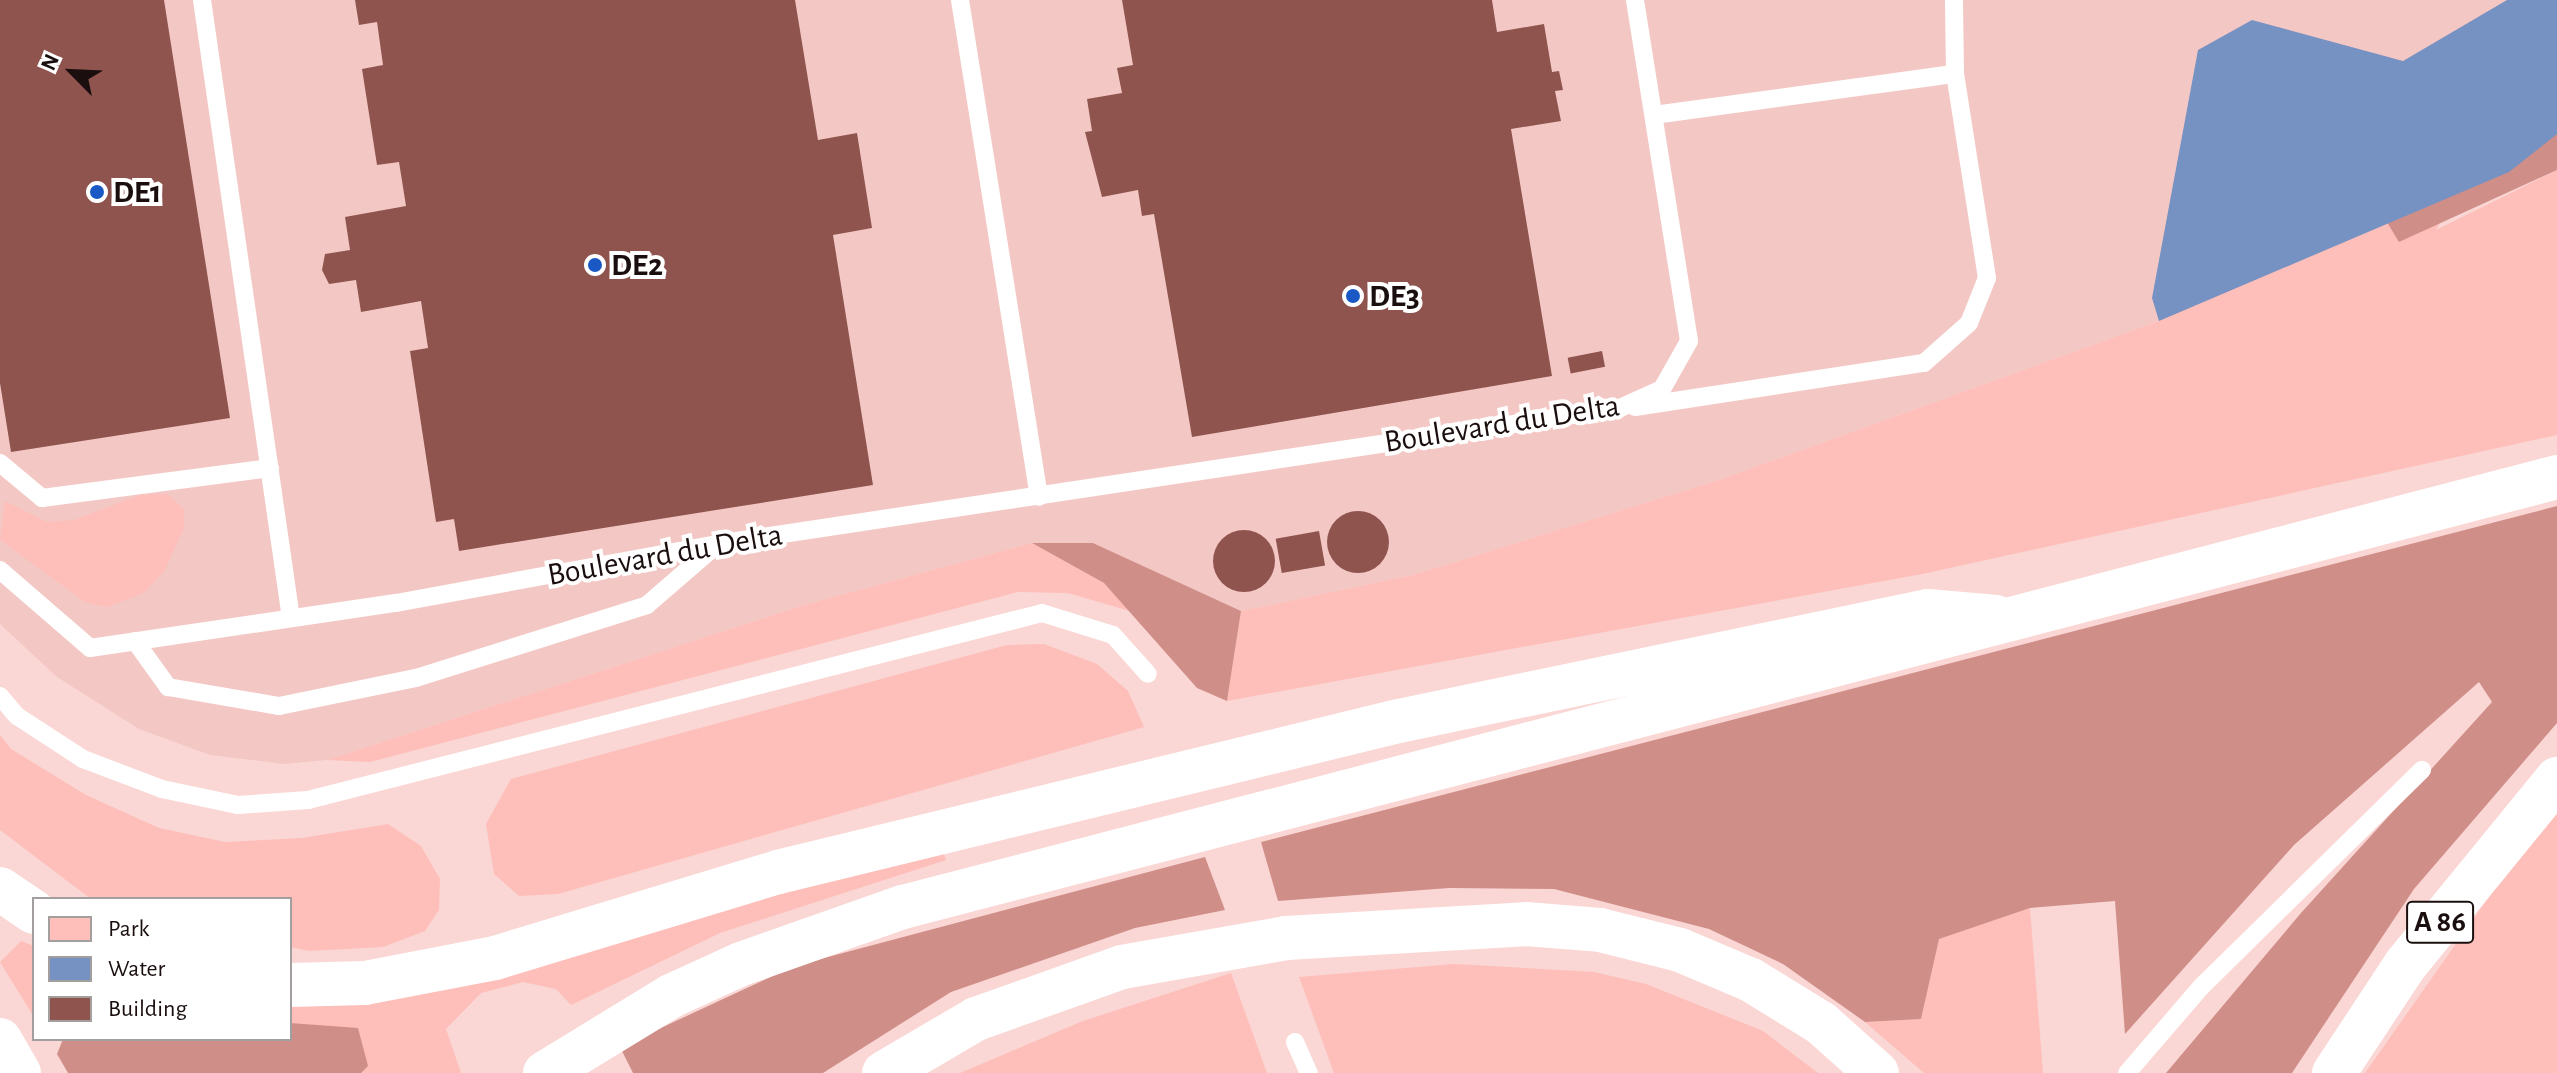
<!DOCTYPE html>
<style>
body{margin:0}
#map{position:relative;width:2557px;height:1073px;overflow:hidden;background:#fad7d4;font-family:"Alegreya Sans",sans-serif}
div>[style]{position:absolute}
.built>*{inset:0;background:#f3c8c4}
.green>*{inset:0;background:#febeb9}
.forest>*{inset:0;background:#d08e89}
.water>*{inset:0;background:#7592c3}
.building>*{inset:0;background:#90544f;transform-origin:0 0}
.round{border-radius:50%}
.service>*{height:18px;margin:-9px;padding:0 9px;transform-origin:9px;border-radius:9px;background:#fff}
.trunk>*{height:44px;margin:-22px;padding:0 22px;transform-origin:22px;border-radius:22px;background:#fff}
.motorway>*{height:44px;margin:-22px;padding:0 22px;transform-origin:22px;border-radius:22px;background:#fff}
.dots>*{width:22px;height:22px;translate:-50% -50%;box-sizing:border-box;border:4px solid #fff;border-radius:50%}
span{translate:-50% -50%;white-space:nowrap;text-align:center;line-height:1.15;-webkit-text-stroke:8px #fff;paint-order:stroke}
.shield-label span{padding:2px 6px;background:#fff;border:2px solid;border-radius:6px;-webkit-text-stroke-width:0}
.shield-label{font-size:30px;color:#1a0f0e;font-weight:700}
.poi-label{font-size:32px;color:#1a0f0e;font-weight:700}
.left{translate:0 -50%;text-align:left}
.street-label{font-size:32px;color:#1a0f0e}
.legend{position:absolute;left:32px;top:897px;width:260px;height:144px;box-sizing:border-box;background:#fff;border:2px solid #a39f9f;margin:0;padding:10px 14px;list-style:none;font-size:24px;color:#1a0f0e}
.legend li{display:flex;align-items:center;gap:16px;height:40px}
.legend b{width:40px;border:2px solid #a39f9f}
.north{position:absolute;left:32px;top:32px;width:80px;height:80px;-webkit-text-stroke:6px #fff;paint-order:stroke;rotate:294deg;font-size:22px;font-weight:700;line-height:32px;text-align:center;color:#1a0f0e}
.north::after{content:'';display:block;margin:auto;width:28px;height:36px;background:#1a0f0e;clip-path:polygon(50% 0,100% 100%,50% 72%,0 100%)}
</style>
<div id="map">
<div class="built">
<i style="clip-path:polygon(0 0,2507px 0,2403px 61px,2252px 20px,2198px 50px,2152px 298px,2159px 321px,1719px 480px,1413px 575px,1241px 611px,1093px 543px,1032px 543px,804px 605px,327px 760px,284px 764px,210px 755px,139px 729px,57px 677px,0 624px)"></i>
</div>
<div class="green">
<i style="clip-path:polygon(2507px 0,2557px 0,2436px 230px,2557px 170px,2557px 435px,1922px 574px,1227px 701px,1241px 611px,1413px 575px,1719px 480px,2159px 321px,2152px 298px,2198px 50px,2252px 20px,2403px 61px)"></i>
<i style="clip-path:polygon(167px 494px,184px 509px,184px 528px,165px 570px,144px 593px,107px 607px,85px 602px,0 540px,5px 501px,47px 522px,74px 520px,140px 495px)"></i>
<i style="clip-path:polygon(1032px 543px,1104px 583px,1133px 612px,1068px 593px,1018px 592px,370px 762px,327px 760px,804px 605px)"></i>
<i style="clip-path:polygon(1044px 644px,1097px 664px,1128px 691px,1144px 727px,558px 894px,519px 896px,494px 874px,486px 824px,511px 779px,1007px 645px)"></i>
<i style="clip-path:polygon(0 735px,11px 749px,86px 795px,159px 828px,225px 842px,302px 838px,388px 824px,421px 846px,440px 879px,439px 910px,425px 931px,383px 947px,309px 951px,290px 947px,290px 899px,91px 899px,0 830px)"></i>
<i style="clip-path:polygon(2557px 813px,2557px 1073px,2365px 1073px,2498px 884px)"></i>
<i style="clip-path:polygon(940px 843px,946px 860px,720px 933px,571px 1005px,556px 989px,523px 982px,481px 993px,446px 1029px,461px 1073px,361px 1073px,368px 1066px,315px 1027px,290px 1023px,290px 1006px,445px 990px)"></i>
<i style="clip-path:polygon(2030px 908px,2043px 1073px,1924px 1073px,1865px 1022px,1921px 1019px,1938px 939px)"></i>
<i style="clip-path:polygon(21px 941px,34px 946px,34px 1017px,0 962px)"></i>
<i style="clip-path:polygon(1454px 964px,1594px 972px,1646px 984px,1763px 1031px,1818px 1073px,1334px 1073px,1299px 977px)"></i>
<i style="clip-path:polygon(1231px 973px,1267px 1073px,960px 1073px,1083px 1021px)"></i>
</div>
<div class="forest">
<i style="clip-path:polygon(2557px 36px,2557px 170px,2399px 242px,2347px 156px)"></i>
<i style="clip-path:polygon(2557px 506px,2557px 723px,2414px 889px,2292px 1073px,2166px 1073px,2301px 913px,2492px 702px,2479px 682px,2294px 845px,2125px 1034px,2115px 901px,2030px 908px,1939px 939px,1921px 1019px,1865px 1022px,1783px 964px,1709px 929px,1554px 889px,1449px 888px,1278px 901px,1261px 842px)"></i>
<i style="clip-path:polygon(1032px 543px,1093px 543px,1241px 611px,1227px 701px,1197px 688px,1104px 583px)"></i>
<i style="clip-path:polygon(1205px 857px,1225px 910px,1135px 928px,951px 992px,823px 1073px,633px 1073px,620px 1047px,794px 966px)"></i>
<i style="clip-path:polygon(290px 1023px,358px 1028px,368px 1066px,361px 1073px,68px 1073px,57px 1054px,63px 1039px,290px 1039px)"></i>
</div>
<div class="water">
<i style="clip-path:polygon(2507px 0,2557px 0,2557px 134px,2509px 172px,2159px 321px,2152px 298px,2198px 50px,2252px 20px,2403px 61px)"></i>
</div>
<div class="building">
<i style="clip-path:polygon(0 0,164px 0,230px 418px,11px 452px,0 383px)"></i>
<i style="clip-path:polygon(355px 0,795px 0,818px 140px,857px 133px,872px 228px,833px 235px,873px 485px,459px 551px,454px 519px,436px 522px,410px 351px,428px 348px,421px 301px,361px 312px,356px 280px,329px 284px,322px 270px,325px 254px,350px 250px,345px 217px,406px 206px,399px 162px,377px 165px,362px 69px,383px 65px,377px 22px,359px 25px)"></i>
<i style="clip-path:polygon(1122px 0,1492px 0,1497px 32px,1544px 24px,1552px 72px,1559px 71px,1563px 90px,1555px 91px,1561px 121px,1511px 129px,1552px 376px,1192px 437px,1154px 214px,1142px 216px,1138px 190px,1102px 197px,1085px 132px,1092px 131px,1087px 99px,1122px 93px,1117px 68px,1133px 65px)"></i>
<i style="left:1602px;top:351px;width:16px;height:35px;rotate:79deg"></i>
<i class="round" style="left:1327px;top:511px;width:62px;height:62px"></i>
<i class="round" style="left:1213px;top:530px;width:62px;height:62px"></i>
<i style="left:1319px;top:531px;width:35px;height:44px;rotate:80deg"></i>
</div>
<div class="service">
<i style="left:202px;top:0;width:624px;rotate:81.81deg"></i>
<i style="left:960px;top:0;width:503px;rotate:80.97deg"></i>
<i style="left:1654px;top:115px;width:304px;rotate:-7.8deg"></i>
<i style="left:1635px;top:407px;width:292px;rotate:-8.7deg"></i>
<i style="left:1924px;top:363px;width:60px;rotate:-41.6deg"></i>
<i style="left:1969px;top:323px;width:48px;rotate:-68.2deg"></i>
<i style="left:1987px;top:278px;width:206px;rotate:-98.9deg"></i>
<i style="left:1955px;top:74px;width:74px;rotate:-90.8deg"></i>
<i style="left:0;top:463px;width:55px;rotate:39.8deg"></i>
<i style="left:42px;top:498px;width:230px;rotate:-7.5deg"></i>
<i style="left:0;top:570px;width:119px;rotate:40.9deg"></i>
<i style="left:90px;top:648px;width:309px;rotate:-8.4deg"></i>
<i style="left:396px;top:603px;width:325px;rotate:-10.4deg"></i>
<i style="left:716px;top:544px;width:914px;rotate:-8.56deg"></i>
<i style="left:1620px;top:408px;width:46px;rotate:-24.3deg"></i>
<i style="left:1662px;top:389px;width:55px;rotate:-60.6deg"></i>
<i style="left:1689px;top:341px;width:345px;rotate:-99deg"></i>
<i style="left:135px;top:641px;width:57px;rotate:54.3deg"></i>
<i style="left:168px;top:687px;width:113px;rotate:9.7deg"></i>
<i style="left:279px;top:706px;width:140px;rotate:-11.6deg"></i>
<i style="left:416px;top:678px;width:242px;rotate:-17.5deg"></i>
<i style="left:647px;top:605px;width:90px;rotate:-40.9deg"></i>
<i style="left:0;top:696px;width:26px;rotate:50deg"></i>
<i style="left:17px;top:716px;width:79px;rotate:33.1deg"></i>
<i style="left:83px;top:759px;width:85px;rotate:20.8deg"></i>
<i style="left:162px;top:789px;width:78px;rotate:11.9deg"></i>
<i style="left:238px;top:805px;width:70px;rotate:-4.1deg"></i>
<i style="left:308px;top:800px;width:757px;rotate:-14.29deg"></i>
<i style="left:1042px;top:613px;width:74px;rotate:17.2deg"></i>
<i style="left:1113px;top:635px;width:52px;rotate:48.1deg"></i>
<i style="left:1295px;top:1042px;width:34px;rotate:66deg"></i>
<i style="left:2127px;top:1073px;width:113px;rotate:-49.3deg"></i>
<i style="left:2201px;top:987px;width:310px;rotate:-44.5deg"></i>
</div>
<div class="trunk">
<i style="left:2334px;top:1073px;width:131px;rotate:-56.6deg"></i>
<i style="left:2406px;top:964px;width:239px;rotate:-50.8deg"></i>
</div>
<div class="motorway">
<i style="left:0;top:889px;width:41px;rotate:34.1deg"></i>
<i style="left:290px;top:985px;width:75px;rotate:-1.5deg"></i>
<i style="left:365px;top:983px;width:132px;rotate:-10.9deg"></i>
<i style="left:495px;top:958px;width:296px;rotate:-16.9deg"></i>
<i style="left:778px;top:872px;width:639px;rotate:-13.67deg"></i>
<i style="left:1399px;top:721px;width:540px;rotate:-11.75deg"></i>
<i style="left:1928px;top:611px;width:68px;rotate:5deg"></i>
<i style="left:0;top:1040px;width:38px;rotate:60deg"></i>
<i style="left:545px;top:1073px;width:148px;rotate:-31.4deg"></i>
<i style="left:671px;top:996px;width:77px;rotate:-24.6deg"></i>
<i style="left:741px;top:964px;width:172px;rotate:-19.4deg"></i>
<i style="left:903px;top:907px;width:1709px;rotate:-14.57deg"></i>
<i style="left:884px;top:1073px;width:107px;rotate:-30.4deg"></i>
<i style="left:976px;top:1019px;width:155px;rotate:-19.6deg"></i>
<i style="left:1122px;top:967px;width:167px;rotate:-10deg"></i>
<i style="left:1286px;top:938px;width:240px;rotate:-3.3deg"></i>
<i style="left:1526px;top:924px;width:74px;rotate:4.6deg"></i>
<i style="left:1600px;top:930px;width:82px;rotate:14deg"></i>
<i style="left:1680px;top:950px;width:77px;rotate:22.9deg"></i>
<i style="left:1751px;top:980px;width:82px;rotate:31.6deg"></i>
<i style="left:1821px;top:1023px;width:75px;rotate:41.8deg"></i>
</div>
<div class="dots">
<i style="left:97px;top:192px;background:#1a59c5"></i>
<i style="left:595px;top:265px;background:#1a59c5"></i>
<i style="left:1353px;top:296px;background:#1a59c5"></i>
</div>
<div class="shield-label">
<span style="left:2440px;top:922px">A 86</span>
</div>
<div class="poi-label">
<span class="left" style="left:113px;top:192px">DE1</span>
<span class="left" style="left:611px;top:265px">DE2</span>
<span class="left" style="left:1369px;top:296px">DE3</span>
</div>
<div class="street-label">
<span style="left:1502px;top:424px;rotate:-9deg">Boulevard du Delta</span>
<span style="left:665px;top:555px;rotate:-10deg">Boulevard du Delta</span>
</div>
<ul class="legend">
<li><b style="height:22px;background:#febeb9"></b>Park</li>
<li><b style="height:22px;background:#7592c3"></b>Water</li>
<li><b style="height:22px;background:#90544f"></b>Building</li>
</ul>
<div class="north">N</div>
</div>
